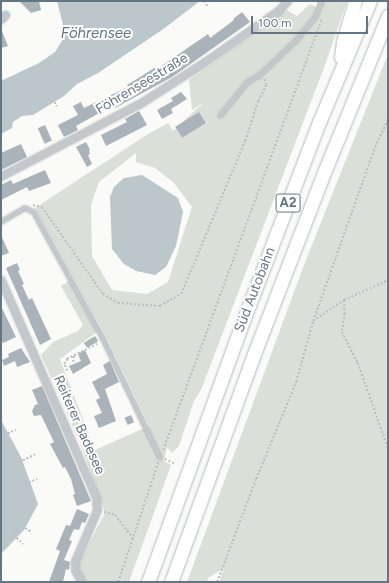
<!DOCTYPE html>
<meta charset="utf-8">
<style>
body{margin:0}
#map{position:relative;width:389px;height:583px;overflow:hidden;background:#fafaf8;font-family:Figtree,sans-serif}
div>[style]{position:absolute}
.green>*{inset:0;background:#dadfd7}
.water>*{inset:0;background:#bbc7cb}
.building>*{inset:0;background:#aab3b9;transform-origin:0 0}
.path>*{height:1.5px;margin-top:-0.75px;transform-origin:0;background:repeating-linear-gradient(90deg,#bbbfc2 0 2px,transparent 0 4px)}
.roads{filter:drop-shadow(0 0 1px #b4b9bd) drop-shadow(0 0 1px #b4b9bd)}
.lane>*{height:3.5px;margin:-1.75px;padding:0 1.75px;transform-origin:1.75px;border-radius:1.75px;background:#c3c8cc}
.street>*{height:7px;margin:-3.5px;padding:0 3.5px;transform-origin:3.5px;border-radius:3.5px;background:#c3c8cc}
.highway>*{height:13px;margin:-6.5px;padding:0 6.5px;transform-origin:6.5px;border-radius:6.5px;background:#fff}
span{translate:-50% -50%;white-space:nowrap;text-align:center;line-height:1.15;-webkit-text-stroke:4px #fff;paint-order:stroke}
.shield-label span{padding:1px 3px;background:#fff;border:1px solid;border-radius:3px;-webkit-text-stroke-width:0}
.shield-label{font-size:13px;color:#657683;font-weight:700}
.street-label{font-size:14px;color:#657683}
.water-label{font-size:15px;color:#60757c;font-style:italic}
.frame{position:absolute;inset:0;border:2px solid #657683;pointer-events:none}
.scale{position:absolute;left:251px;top:16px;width:117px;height:18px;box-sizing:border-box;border:2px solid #657683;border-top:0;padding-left:5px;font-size:12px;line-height:14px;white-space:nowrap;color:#657683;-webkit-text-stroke:3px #fff;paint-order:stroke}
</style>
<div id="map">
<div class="green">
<i style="clip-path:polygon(evenodd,318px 1px,347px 1px,325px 65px,201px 390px,194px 401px,179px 446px,172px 453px,167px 447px,164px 461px,171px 465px,129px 582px,84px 582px,78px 571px,78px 564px,105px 513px,81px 445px,41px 355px,53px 342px,78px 331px,83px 325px,61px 286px,69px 281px,97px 332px,60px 359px,95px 450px,149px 426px,108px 340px,35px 208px,148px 134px,168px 123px,173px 131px,204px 102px,192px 110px,189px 80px,287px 10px,297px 16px,310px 4px,316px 7px,318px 1px,136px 153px,136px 162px,155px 168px,174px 183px,192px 207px,168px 282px,147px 294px,112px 290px,92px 256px,91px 205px,99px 182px,136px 153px)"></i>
<i style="clip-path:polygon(388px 54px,388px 582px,219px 582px,224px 568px,208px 578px,207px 582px,187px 582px,304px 265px)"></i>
</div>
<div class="water">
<i style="clip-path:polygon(57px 1px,200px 1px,162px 30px,98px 73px,77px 84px,64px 96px,33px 115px,22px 116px,13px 122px,12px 128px,1px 134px,1px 81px,39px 63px,55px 52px,62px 41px,63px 25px)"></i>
<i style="clip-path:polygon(142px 175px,178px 198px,183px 212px,176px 246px,166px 267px,155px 275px,136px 271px,124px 264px,112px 249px,110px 197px,114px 187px,124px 178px)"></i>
<i style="clip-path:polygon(1px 420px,21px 457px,38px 504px,24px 530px,1px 554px)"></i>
</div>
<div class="building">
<i style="clip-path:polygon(19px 1px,39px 1px,41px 10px,31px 13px)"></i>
<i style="clip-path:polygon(242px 12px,250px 22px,172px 77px,115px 108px,109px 96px,128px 87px,127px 85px,156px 67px,157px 69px,208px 34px,210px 38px,234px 20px,233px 19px)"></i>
<i style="clip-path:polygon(1px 29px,8px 46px,1px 48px)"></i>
<i style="clip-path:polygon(181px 92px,187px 99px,171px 109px,173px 113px,162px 119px,157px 110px,173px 101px,171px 98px)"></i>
<i style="clip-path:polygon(81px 102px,84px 108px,96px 102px,101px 112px,76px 126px,78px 130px,64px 137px,58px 125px,78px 115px,73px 106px)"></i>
<i style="clip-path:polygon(139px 111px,147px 125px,106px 146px,101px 135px,127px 122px,125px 119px)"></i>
<i style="left:199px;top:112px;width:13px;height:28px;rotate:58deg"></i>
<i style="left:45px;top:125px;width:17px;height:8px;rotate:66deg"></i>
<i style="clip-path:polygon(86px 142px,90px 150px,89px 151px,90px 154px,88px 155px,92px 164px,87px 167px,76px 147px)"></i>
<i style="clip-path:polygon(21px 144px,27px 157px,1px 170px,1px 153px)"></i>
<i style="clip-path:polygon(45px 170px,51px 183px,29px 191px,27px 187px,1px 200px,1px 185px,11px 180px,13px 184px)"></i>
<i style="clip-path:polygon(1px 235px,9px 253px,1px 256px)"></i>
<i style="clip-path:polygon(17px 263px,20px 270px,18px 271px,24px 284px,22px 285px,29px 300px,32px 298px,51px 339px,40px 345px,6px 268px)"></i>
<i style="clip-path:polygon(1px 306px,16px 337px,3px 343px,1px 339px)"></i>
<i style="left:95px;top:336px;width:6px;height:13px;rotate:59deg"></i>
<i style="clip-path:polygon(21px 348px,30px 362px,17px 367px,15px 361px,4px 366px,2px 360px,9px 357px,8px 354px)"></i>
<i style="clip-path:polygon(85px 350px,91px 363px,73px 374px,69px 366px,81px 361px,78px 354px)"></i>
<i style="clip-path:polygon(110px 361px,119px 382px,105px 389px,116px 421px,99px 428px,94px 416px,102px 413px,96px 400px,100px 398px,92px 382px,107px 374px,103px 365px)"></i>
<i style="clip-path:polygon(42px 386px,91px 501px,77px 506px,73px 495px,75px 494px,71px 479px,65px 467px,63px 468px,50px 444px,54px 442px,41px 415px,34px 416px,32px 411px,35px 405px,38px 404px,32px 390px)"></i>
<i style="left:131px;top:415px;width:8px;height:7px;rotate:67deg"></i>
<i style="clip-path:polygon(77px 509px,89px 514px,85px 523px,82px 522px,79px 530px,74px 529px,69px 540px,72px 541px,64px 560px,70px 562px,69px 570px,66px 569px,63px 582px,49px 582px,60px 551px,56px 549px,66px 525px,70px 526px)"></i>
</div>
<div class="path">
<i style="left:204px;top:1px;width:7px;rotate:56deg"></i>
<i style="left:55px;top:102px;width:5px;rotate:68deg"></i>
<i style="left:33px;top:205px;width:9px;rotate:13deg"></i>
<i style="left:42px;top:207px;width:106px;rotate:55deg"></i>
<i style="left:103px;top:294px;width:17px;rotate:31deg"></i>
<i style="left:118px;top:303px;width:42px;rotate:4.1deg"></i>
<i style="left:160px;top:306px;width:24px;rotate:-30deg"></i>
<i style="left:181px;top:294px;width:166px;rotate:-67.3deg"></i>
<i style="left:245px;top:141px;width:42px;rotate:-72deg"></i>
<i style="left:258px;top:101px;width:18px;rotate:-63deg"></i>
<i style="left:266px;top:85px;width:7px;rotate:-106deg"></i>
<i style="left:344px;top:300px;width:13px;rotate:86deg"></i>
<i style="left:345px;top:313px;width:19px;rotate:99deg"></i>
<i style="left:342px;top:332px;width:35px;rotate:63deg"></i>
<i style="left:358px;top:363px;width:90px;rotate:70.6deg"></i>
<i style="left:313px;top:321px;width:37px;rotate:-34deg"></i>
<i style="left:344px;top:300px;width:48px;rotate:-24.4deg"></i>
<i style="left:73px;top:362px;width:7px;rotate:-82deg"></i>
<i style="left:67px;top:371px;width:8px;rotate:-113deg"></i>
<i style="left:64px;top:364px;width:6px;rotate:-59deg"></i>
<i style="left:67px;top:359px;width:36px;rotate:-27deg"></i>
<i style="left:4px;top:435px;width:13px;rotate:-23deg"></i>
<i style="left:163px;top:450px;width:458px;rotate:-69.8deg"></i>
<i style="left:165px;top:459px;width:10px;rotate:24deg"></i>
<i style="left:19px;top:462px;width:19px;rotate:-25deg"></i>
<i style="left:25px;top:484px;width:13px;rotate:-23deg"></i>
<i style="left:104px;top:512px;width:11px;rotate:15deg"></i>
<i style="left:115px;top:515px;width:29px;rotate:52deg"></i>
<i style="left:22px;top:526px;width:12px;rotate:31deg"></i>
<i style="left:14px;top:535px;width:13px;rotate:45deg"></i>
<i style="left:1px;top:566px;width:1px;rotate:45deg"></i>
<i style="left:118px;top:582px;width:126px;rotate:-71.4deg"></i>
<i style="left:217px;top:582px;width:110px;rotate:-69.3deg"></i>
<i style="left:256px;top:479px;width:105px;rotate:-67.6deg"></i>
<i style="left:296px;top:382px;width:63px;rotate:-74.4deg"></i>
<i style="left:313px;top:321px;width:185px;rotate:-70.4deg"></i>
<i style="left:375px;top:147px;width:31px;rotate:-65deg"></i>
</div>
<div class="roads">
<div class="lane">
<i style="left:220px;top:116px;width:44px;rotate:-50.5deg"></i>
<i style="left:248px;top:82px;width:14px;rotate:-30deg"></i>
<i style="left:260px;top:75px;width:50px;rotate:-43.4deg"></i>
<i style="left:296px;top:41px;width:32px;rotate:-51deg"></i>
<i style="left:316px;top:16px;width:16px;rotate:-68deg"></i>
<i style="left:1px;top:222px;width:28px;rotate:-30deg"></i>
<i style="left:25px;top:208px;width:10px;rotate:24deg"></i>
<i style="left:34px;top:212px;width:146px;rotate:61.3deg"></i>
<i style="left:104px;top:340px;width:130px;rotate:64.4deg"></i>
</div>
<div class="street">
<i style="left:1px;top:19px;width:6px;rotate:-45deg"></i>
<i style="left:1px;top:176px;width:156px;rotate:-27.6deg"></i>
<i style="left:139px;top:104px;width:76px;rotate:-32.6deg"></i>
<i style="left:203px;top:63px;width:93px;rotate:-34.9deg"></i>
<i style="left:279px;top:10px;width:12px;rotate:-48deg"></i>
<i style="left:1px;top:280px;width:237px;rotate:66.4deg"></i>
<i style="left:96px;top:497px;width:13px;rotate:86deg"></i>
<i style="left:97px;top:510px;width:56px;rotate:113.3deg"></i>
<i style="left:75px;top:561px;width:9px;rotate:90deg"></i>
<i style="left:75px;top:570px;width:14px;rotate:60deg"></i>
</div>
<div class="highway">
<i style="left:341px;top:57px;width:15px;rotate:-82deg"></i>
<i style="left:343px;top:42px;width:43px;rotate:-73.7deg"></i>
<i style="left:148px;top:582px;width:269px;rotate:-70deg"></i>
<i style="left:240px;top:329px;width:224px;rotate:-69.1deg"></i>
<i style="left:320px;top:120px;width:129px;rotate:-67.2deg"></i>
<i style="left:171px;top:582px;width:243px;rotate:-70deg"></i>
<i style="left:254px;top:354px;width:192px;rotate:-68.9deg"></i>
<i style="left:323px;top:175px;width:172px;rotate:-67.8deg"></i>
</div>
</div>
<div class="shield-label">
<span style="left:288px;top:203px">A2</span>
</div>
<div class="street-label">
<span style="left:142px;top:84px;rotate:-31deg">Föhrenseestraße</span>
<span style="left:255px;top:290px;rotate:-69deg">Süd Autobahn</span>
<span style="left:79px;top:425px;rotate:66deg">Reiterer Badesee</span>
</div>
<div class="water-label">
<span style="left:96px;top:34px">Föhrensee</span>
</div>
<div class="frame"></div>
<div class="scale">100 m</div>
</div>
